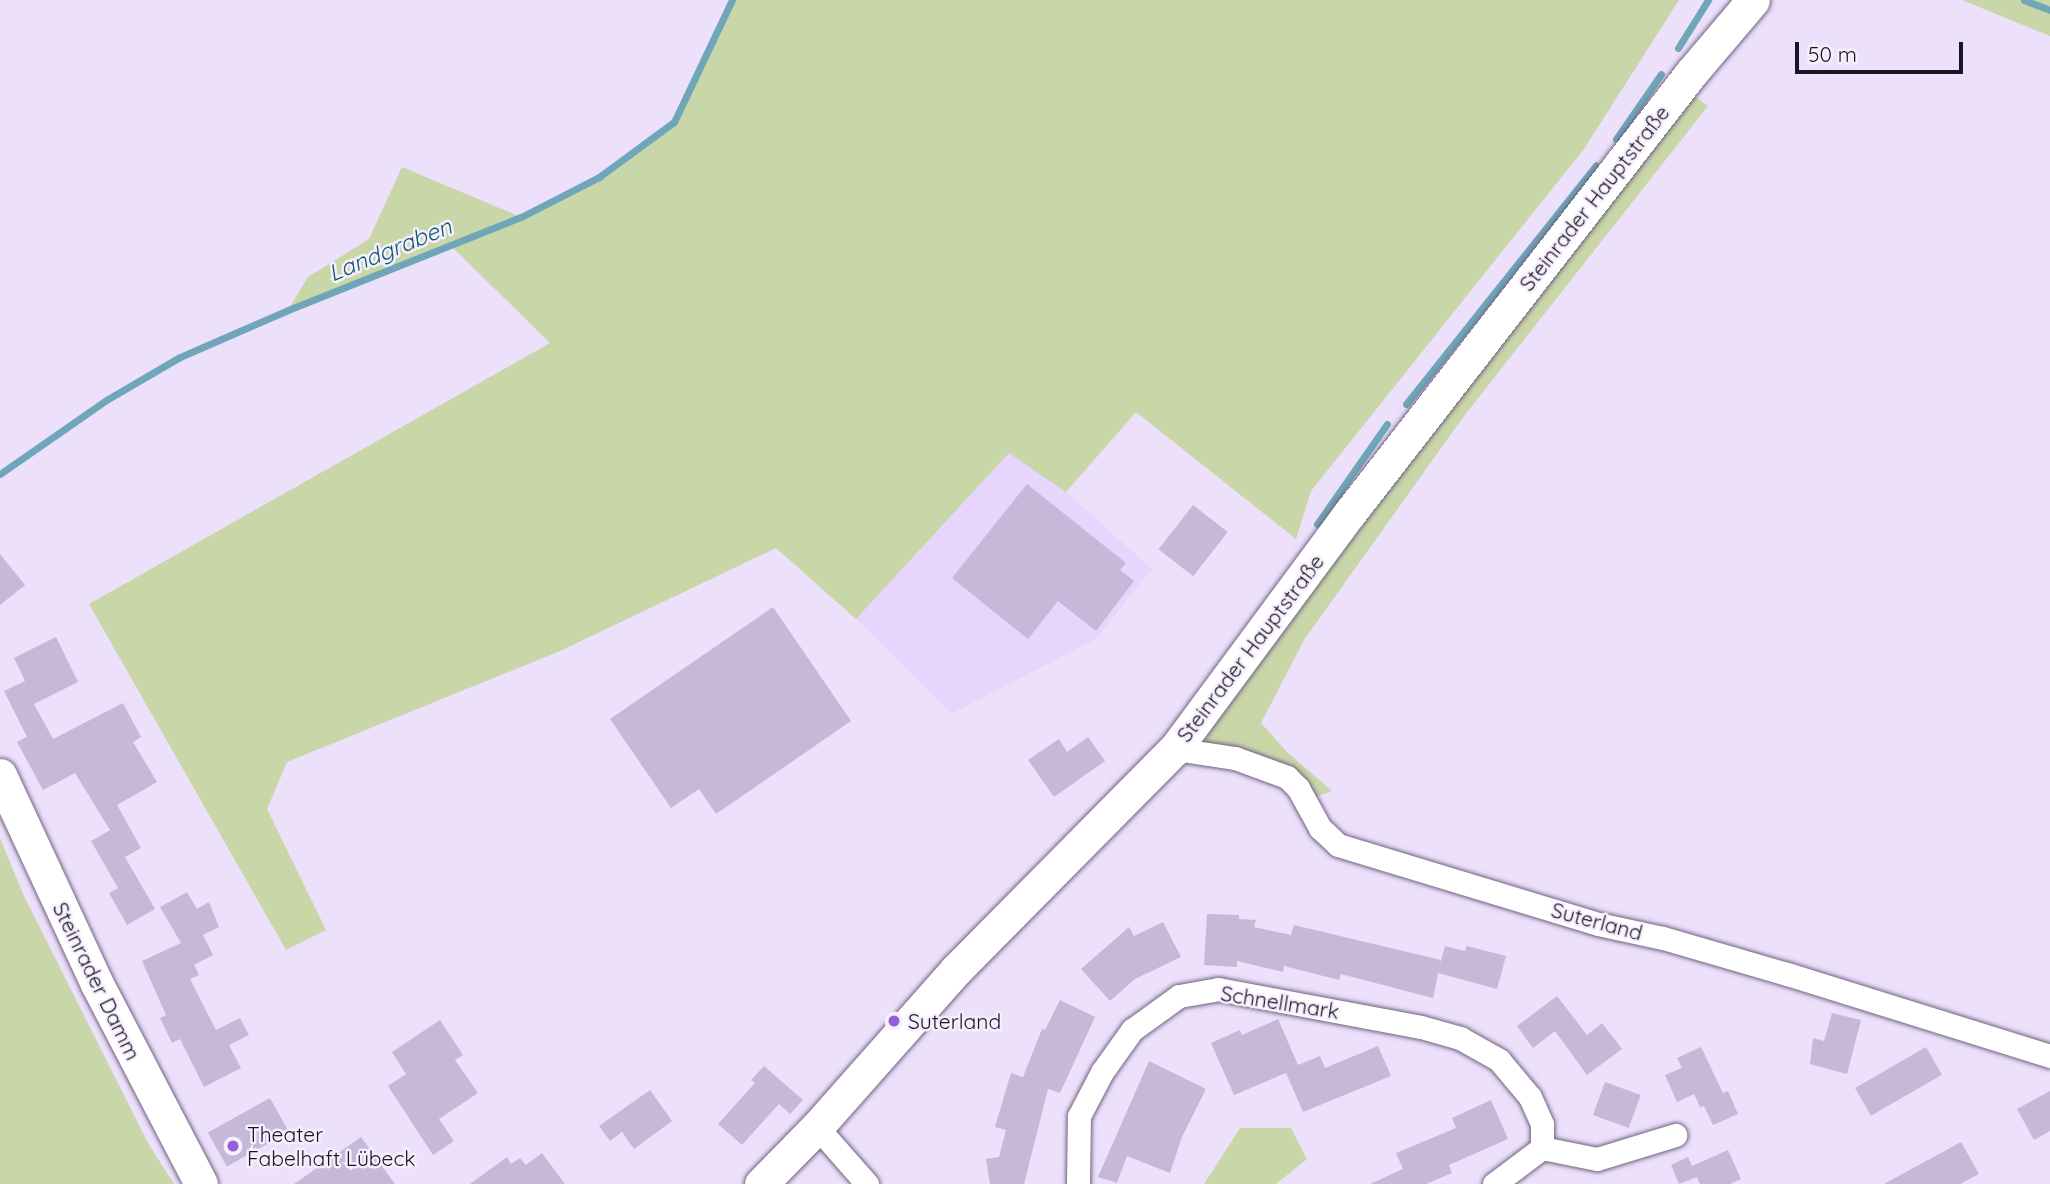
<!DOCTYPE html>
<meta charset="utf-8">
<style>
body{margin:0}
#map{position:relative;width:2050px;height:1184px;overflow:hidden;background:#ece0fb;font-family:Quicksand,sans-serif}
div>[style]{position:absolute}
.built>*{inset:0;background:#e7d5fd}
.green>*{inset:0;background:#c9d6a8}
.stream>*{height:7px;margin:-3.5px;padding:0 3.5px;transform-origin:3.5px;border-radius:3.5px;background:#6fa6b9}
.building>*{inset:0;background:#c6b8d8;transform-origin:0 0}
.roads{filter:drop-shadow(0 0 2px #716381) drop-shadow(0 0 2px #716381)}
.minor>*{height:23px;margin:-11.5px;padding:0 11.5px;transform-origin:11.5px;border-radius:11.5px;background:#fff}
.secondary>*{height:33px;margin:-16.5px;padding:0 16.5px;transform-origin:16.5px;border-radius:16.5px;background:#fff}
.dots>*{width:19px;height:19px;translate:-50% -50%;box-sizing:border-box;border:4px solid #f6f0fe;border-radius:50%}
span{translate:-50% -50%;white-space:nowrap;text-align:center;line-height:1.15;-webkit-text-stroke:5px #f6f0fe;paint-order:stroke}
.street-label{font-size:21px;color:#1b1521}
.poi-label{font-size:21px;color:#1b1521}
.left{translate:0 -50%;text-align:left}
.water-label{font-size:23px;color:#0e5a6e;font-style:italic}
.scale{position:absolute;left:1795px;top:42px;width:168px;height:32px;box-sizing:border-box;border:4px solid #1b1521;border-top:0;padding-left:9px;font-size:21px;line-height:24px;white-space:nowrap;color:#1b1521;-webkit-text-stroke:5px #f6f0fe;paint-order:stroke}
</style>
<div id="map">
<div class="built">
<i style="clip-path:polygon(1010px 452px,1066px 492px,1152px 569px,1096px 639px,951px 714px,856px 619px)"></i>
</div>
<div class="green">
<i style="clip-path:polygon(734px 0,1679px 0,1584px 149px,1311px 491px,1296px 539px,1136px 412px,1066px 492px,1009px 453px,856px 619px,776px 548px,560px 651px,287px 762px,267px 809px,326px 930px,286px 950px,89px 604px,550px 343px,449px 244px,288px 310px,308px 277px,369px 239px,402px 167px,521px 217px,599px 177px,674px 122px)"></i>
<i style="clip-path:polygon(1962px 0,2050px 0,2050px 36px)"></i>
<i style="clip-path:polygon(1693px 95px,1708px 106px,1464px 416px,1304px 640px,1261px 723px,1288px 753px,1332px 791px,1317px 796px,1294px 774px,1205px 743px,1209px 732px,1307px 591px)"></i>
<i style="clip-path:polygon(0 838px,23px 894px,148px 1143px,174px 1184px,0 1184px)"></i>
<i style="clip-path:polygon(1240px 1128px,1291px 1128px,1307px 1159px,1276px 1184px,1204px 1184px)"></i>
</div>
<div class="stream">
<i style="left:2024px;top:0;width:28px;rotate:21deg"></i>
<i style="left:1678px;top:48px;width:57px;rotate:-58deg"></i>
<i style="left:1616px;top:139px;width:79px;rotate:-55.3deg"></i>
<i style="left:1406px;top:404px;width:305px;rotate:-51.5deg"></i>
<i style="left:0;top:474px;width:131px;rotate:-34.8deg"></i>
<i style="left:108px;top:399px;width:83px;rotate:-30.3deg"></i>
<i style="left:180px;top:357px;width:118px;rotate:-23.5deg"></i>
<i style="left:288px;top:310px;width:251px;rotate:-21.8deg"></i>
<i style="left:521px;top:217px;width:88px;rotate:-27.1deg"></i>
<i style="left:599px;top:177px;width:93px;rotate:-36.3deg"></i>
<i style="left:674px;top:122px;width:135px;rotate:-64.6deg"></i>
<i style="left:1317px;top:524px;width:122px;rotate:-55deg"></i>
</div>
<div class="building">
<i style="clip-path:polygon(1027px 484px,1126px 563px,1120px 570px,1134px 581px,1096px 631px,1058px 601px,1028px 639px,952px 578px)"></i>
<i style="left:1193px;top:505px;width:44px;height:56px;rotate:38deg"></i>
<i style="clip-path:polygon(0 554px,25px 585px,0 605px)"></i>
<i style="clip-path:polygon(773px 607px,851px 721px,716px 814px,699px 789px,671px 808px,610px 719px)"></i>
<i style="clip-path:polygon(56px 637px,78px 682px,34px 704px,53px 739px,123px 703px,141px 737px,133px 742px,157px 782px,117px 805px,141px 848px,125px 857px,155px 909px,127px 925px,109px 893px,118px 888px,91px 841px,110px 830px,75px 773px,43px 790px,17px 742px,27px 737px,4px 691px,25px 681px,14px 658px)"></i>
<i style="clip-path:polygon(1088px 737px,1105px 761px,1054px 797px,1028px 760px,1059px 739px,1067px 752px)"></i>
<i style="clip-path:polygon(187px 892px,197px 909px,209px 902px,219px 927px,203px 935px,213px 955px,194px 965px,199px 975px,190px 979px,216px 1030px,240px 1018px,249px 1035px,229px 1045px,241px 1068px,204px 1087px,180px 1039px,172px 1043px,160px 1018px,166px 1015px,142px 961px,181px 943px,160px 907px)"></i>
<i style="clip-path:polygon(1207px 914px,1239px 915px,1239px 919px,1256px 920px,1254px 927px,1291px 935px,1294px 925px,1441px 960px,1433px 998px,1341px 974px,1339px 980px,1284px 966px,1283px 972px,1237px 961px,1237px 967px,1204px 965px)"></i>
<i style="clip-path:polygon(1163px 922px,1181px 957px,1135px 979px,1110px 1001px,1081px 969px,1129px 927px,1134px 936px)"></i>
<i style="clip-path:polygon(1445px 946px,1465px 951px,1467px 946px,1506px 956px,1497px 989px,1438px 973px)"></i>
<i style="clip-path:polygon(1557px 996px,1587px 1035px,1602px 1023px,1622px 1049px,1587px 1075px,1555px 1031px,1533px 1048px,1517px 1026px)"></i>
<i style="clip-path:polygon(1060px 1000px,1095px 1017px,1060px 1093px,1048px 1089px,1024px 1184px,990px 1184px,986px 1159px,999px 1157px,1006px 1130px,995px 1127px,1011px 1073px,1023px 1077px,1042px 1029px,1045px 1030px)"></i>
<i style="clip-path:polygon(1832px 1013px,1861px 1020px,1847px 1074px,1810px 1064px,1813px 1038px,1824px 1041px)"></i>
<i style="clip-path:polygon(1278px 1019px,1298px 1065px,1320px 1056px,1325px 1068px,1378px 1046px,1391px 1076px,1303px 1112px,1286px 1073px,1234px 1095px,1211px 1043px,1240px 1030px,1242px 1035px)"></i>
<i style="clip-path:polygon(440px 1020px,463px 1055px,455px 1060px,478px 1093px,439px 1119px,454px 1141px,433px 1155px,388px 1086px,406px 1074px,392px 1052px)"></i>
<i style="clip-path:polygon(1701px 1047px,1723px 1093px,1728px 1091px,1738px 1114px,1713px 1125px,1704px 1106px,1700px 1107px,1694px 1094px,1677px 1102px,1665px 1075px,1682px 1068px,1677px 1058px)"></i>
<i style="left:1926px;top:1047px;width:32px;height:82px;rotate:60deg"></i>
<i style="clip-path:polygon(1149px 1061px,1206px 1089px,1182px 1137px,1170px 1173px,1127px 1156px,1117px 1183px,1098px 1177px)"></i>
<i style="clip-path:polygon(764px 1066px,803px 1100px,790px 1114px,779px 1104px,742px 1145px,718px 1124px,755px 1083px,751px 1080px)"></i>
<i style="left:1605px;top:1082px;width:38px;height:35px;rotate:20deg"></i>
<i style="clip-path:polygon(650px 1090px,672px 1121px,634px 1149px,622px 1132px,610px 1141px,599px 1126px)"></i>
<i style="clip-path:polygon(2050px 1091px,2050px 1131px,2034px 1140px,2017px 1109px)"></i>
<i style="left:270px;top:1098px;width:39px;height:71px;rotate:61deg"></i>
<i style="clip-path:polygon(1491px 1100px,1508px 1139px,1449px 1165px,1452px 1173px,1426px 1184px,1370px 1184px,1403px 1169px,1396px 1153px,1456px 1128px,1452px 1118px)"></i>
<i style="clip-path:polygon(361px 1137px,395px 1184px,294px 1184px)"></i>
<i style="clip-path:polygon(1961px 1142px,1979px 1174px,1960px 1184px,1884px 1184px)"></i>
<i style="clip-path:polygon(1728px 1150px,1741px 1179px,1730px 1184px,1700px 1184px,1697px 1177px,1679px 1184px,1671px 1165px,1688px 1157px,1692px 1166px)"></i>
<i style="clip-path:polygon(542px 1153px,565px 1184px,470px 1184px,507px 1157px,511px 1164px,520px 1158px,526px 1165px)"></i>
</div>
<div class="roads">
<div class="minor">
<i style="left:1175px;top:749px;width:61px;rotate:8.5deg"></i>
<i style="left:1235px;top:758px;width:55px;rotate:20.1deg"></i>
<i style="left:1287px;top:777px;width:16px;rotate:45deg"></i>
<i style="left:1298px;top:788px;width:46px;rotate:61.2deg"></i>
<i style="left:1320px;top:828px;width:25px;rotate:43deg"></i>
<i style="left:1338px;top:845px;width:272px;rotate:16.9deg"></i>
<i style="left:1598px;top:924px;width:66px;rotate:12.2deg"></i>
<i style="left:1663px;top:938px;width:129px;rotate:16.2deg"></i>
<i style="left:1787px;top:974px;width:275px;rotate:17.3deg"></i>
<i style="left:817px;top:1127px;width:76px;rotate:48.7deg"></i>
<i style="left:1078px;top:1184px;width:68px;rotate:-89.2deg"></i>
<i style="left:1079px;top:1116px;width:50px;rotate:-62.4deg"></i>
<i style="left:1102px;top:1072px;width:52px;rotate:-54.5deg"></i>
<i style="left:1132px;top:1030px;width:58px;rotate:-35.9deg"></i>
<i style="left:1179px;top:996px;width:40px;rotate:-10deg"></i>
<i style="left:1218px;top:989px;width:207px;rotate:10.6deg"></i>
<i style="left:1421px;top:1027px;width:41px;rotate:15.8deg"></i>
<i style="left:1460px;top:1038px;width:45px;rotate:29.4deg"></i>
<i style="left:1499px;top:1060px;width:48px;rotate:50deg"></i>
<i style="left:1530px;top:1097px;width:30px;rotate:66deg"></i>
<i style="left:1542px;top:1124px;width:24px;rotate:90deg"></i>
<i style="left:1494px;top:1184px;width:60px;rotate:-36.9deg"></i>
<i style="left:1542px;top:1148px;width:56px;rotate:11.3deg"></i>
<i style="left:1597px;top:1159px;width:82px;rotate:-17.1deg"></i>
</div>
<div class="secondary">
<i style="left:0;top:775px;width:230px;rotate:65.1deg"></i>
<i style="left:97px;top:984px;width:225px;rotate:62.5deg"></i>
<i style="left:761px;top:1184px;width:80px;rotate:-45.5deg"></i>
<i style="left:817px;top:1127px;width:210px;rotate:-48.5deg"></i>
<i style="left:956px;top:970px;width:311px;rotate:-45.3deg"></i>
<i style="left:1175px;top:749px;width:292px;rotate:-53.5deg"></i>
<i style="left:1349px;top:514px;width:559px;rotate:-52.19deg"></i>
<i style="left:1692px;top:72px;width:94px;rotate:-49.7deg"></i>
</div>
</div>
<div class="dots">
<i style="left:894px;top:1021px;background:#9160d9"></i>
<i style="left:233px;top:1146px;background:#9160d9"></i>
</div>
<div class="street-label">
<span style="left:1594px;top:198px;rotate:-52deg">Steinrader Hauptstraße</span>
<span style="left:1250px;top:648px;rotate:-53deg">Steinrader Hauptstraße</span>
<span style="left:1597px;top:921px;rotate:15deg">Suterland</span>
<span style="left:97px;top:981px;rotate:64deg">Steinrader Damm</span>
<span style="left:1280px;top:1002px;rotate:9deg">Schnellmark</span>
</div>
<div class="poi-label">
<span class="left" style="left:908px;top:1021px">Suterland</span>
<span class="left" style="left:247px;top:1146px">Theater<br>Fabelhaft Lübeck</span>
</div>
<div class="water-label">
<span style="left:390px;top:250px;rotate:-22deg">Landgraben</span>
</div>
<div class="scale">50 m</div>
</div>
